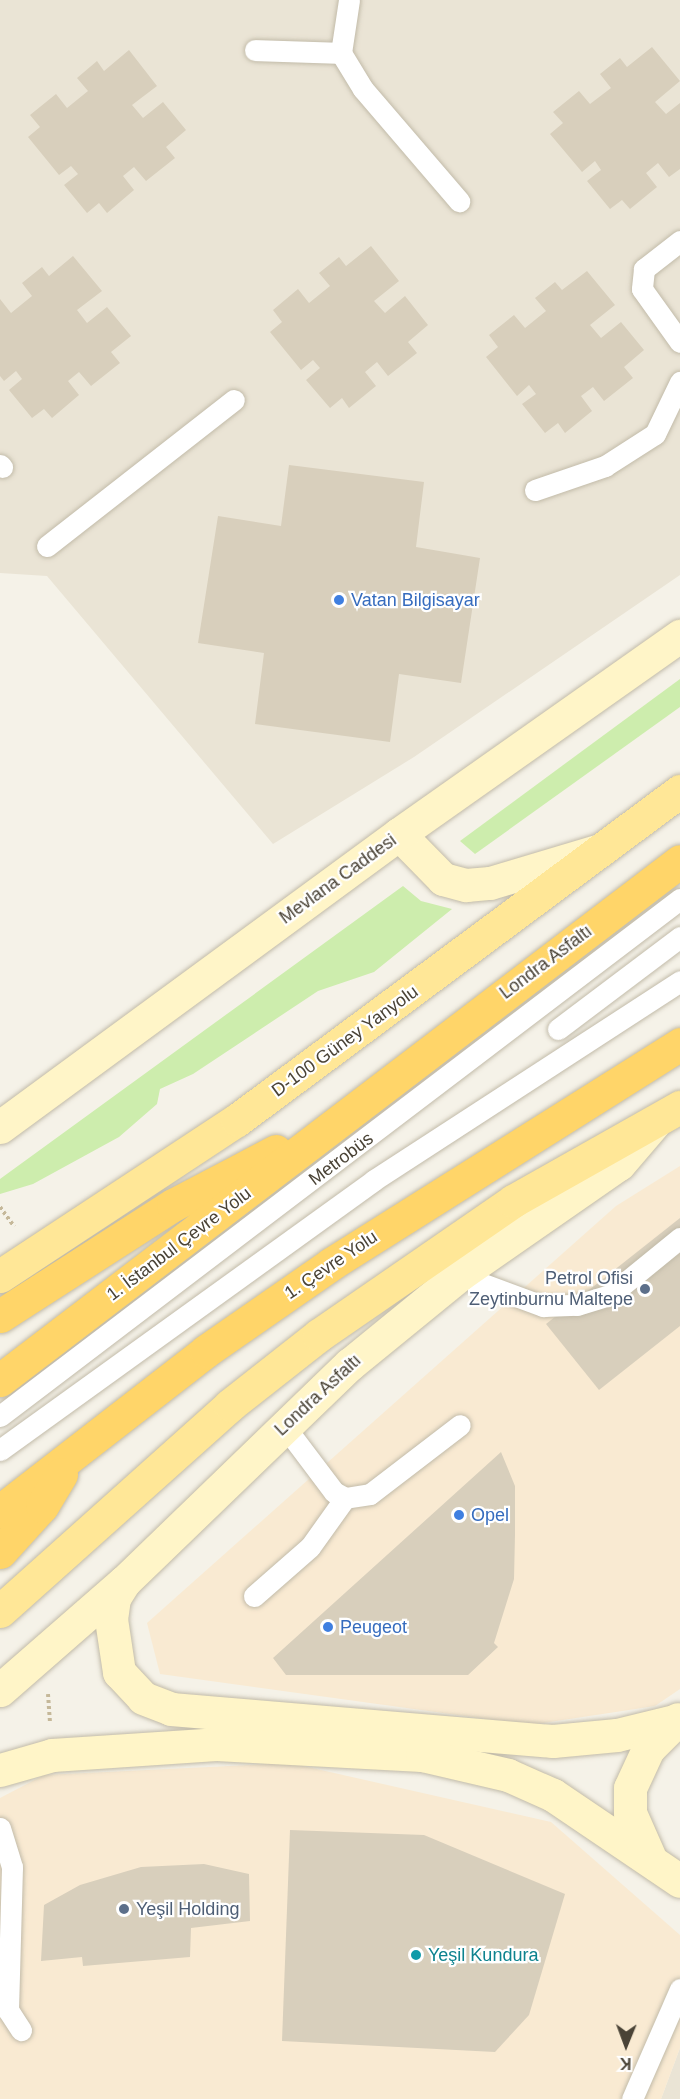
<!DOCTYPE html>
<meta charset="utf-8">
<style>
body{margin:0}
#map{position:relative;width:680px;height:2099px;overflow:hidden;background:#f5f2e8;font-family:Arial,sans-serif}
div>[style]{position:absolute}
.residential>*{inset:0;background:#eae4d5}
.commercial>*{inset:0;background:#f9ead2}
.green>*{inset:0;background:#cdedad}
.building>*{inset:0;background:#d8cfbc}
.path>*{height:4px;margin-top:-2px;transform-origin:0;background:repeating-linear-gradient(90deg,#c5b899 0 3px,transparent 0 6px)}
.roads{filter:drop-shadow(0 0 2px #c2bba9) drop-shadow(0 0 2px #c2bba9)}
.lane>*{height:21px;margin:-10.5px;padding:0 10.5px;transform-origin:10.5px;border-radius:10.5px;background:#fff}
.secondary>*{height:33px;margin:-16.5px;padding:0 16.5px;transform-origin:16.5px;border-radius:16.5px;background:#fff5c8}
.primary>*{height:33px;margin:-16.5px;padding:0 16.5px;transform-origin:16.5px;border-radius:16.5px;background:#ffe797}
.highway>*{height:33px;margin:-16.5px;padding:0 16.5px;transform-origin:16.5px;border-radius:16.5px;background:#ffd569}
.dots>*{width:16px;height:16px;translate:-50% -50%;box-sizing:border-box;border:3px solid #fff;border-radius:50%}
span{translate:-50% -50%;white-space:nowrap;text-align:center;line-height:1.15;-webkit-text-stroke:4.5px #fff;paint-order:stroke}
.shop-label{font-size:18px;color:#366cbe}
.left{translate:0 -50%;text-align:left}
.street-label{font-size:18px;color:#4a4336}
.service-label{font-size:18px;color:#4e5e75}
.right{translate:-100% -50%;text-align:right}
.culture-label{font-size:18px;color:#0d838f}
.north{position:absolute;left:596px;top:2015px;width:60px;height:60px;-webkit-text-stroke:4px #fff;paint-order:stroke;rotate:181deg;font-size:16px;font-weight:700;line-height:24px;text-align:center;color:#4a4336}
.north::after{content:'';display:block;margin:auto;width:21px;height:27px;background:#4a4336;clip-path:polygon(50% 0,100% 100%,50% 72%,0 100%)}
</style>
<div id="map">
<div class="residential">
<i style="clip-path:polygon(0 0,680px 0,680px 575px,414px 757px,273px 844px,47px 576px,0 573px)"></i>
<i style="clip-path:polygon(680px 2048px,680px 2099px,661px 2099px)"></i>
</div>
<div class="commercial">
<i style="clip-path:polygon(680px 1166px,680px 1689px,655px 1706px,530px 1725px,160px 1674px,147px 1623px,616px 1206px)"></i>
<i style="clip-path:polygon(290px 1763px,551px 1822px,680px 1935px,680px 2048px,661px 2099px,0 2099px,0 1798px,44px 1775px)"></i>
</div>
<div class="green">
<i style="clip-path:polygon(680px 679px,680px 707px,475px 854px,460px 841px)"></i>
<i style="clip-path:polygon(403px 886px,421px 901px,452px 909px,374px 972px,318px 991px,193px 1074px,160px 1089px,157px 1104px,119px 1137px,33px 1184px,0 1194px,0 1179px)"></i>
</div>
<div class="building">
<i style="clip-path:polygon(652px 47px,680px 81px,655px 102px,666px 114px,680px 103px,680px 169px,669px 177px,658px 163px,646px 173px,657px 187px,630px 209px,622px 200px,610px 209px,587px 181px,601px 170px,595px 161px,582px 172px,550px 134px,563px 123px,553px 112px,579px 91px,590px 104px,611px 88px,600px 74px,620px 58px,627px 67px)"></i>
<i style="clip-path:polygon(129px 50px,157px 86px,132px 105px,143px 118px,163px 102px,186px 130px,166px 147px,175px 158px,146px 181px,134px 167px,123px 176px,134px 190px,107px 213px,99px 203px,87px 213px,64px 185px,78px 174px,71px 166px,59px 175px,28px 137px,40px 127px,30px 115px,56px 94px,67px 108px,88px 91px,77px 78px,97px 61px,104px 71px)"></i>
<i style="clip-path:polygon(371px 246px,399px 281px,374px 301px,385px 313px,405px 296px,428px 325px,408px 342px,417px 353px,388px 376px,377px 362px,365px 372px,376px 386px,349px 408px,342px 398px,330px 408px,306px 380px,320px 368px,313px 360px,301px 370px,270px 332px,282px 322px,273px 310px,298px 289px,309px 303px,330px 286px,319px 273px,339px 257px,346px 266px)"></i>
<i style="clip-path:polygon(73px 256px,102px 291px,77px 310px,87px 323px,107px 307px,131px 336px,111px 352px,120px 363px,91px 386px,79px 372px,68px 381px,79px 395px,52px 418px,44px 409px,32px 418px,9px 390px,22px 379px,16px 371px,4px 381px,0 376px,0 299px,11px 313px,32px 296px,22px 283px,42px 267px,49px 276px)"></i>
<i style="clip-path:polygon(587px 271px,615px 305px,590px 325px,601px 338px,621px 322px,644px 350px,624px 367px,633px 378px,604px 401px,593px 387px,581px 396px,592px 411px,565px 433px,558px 423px,545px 433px,522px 404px,536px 394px,529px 385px,517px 396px,486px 357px,498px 347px,489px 335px,514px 315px,525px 328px,546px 311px,535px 298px,555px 282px,562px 290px)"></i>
<i style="clip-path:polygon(289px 465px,424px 482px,416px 547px,480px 558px,461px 683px,399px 674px,390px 742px,255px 724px,264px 653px,198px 643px,218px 516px,281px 526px)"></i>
<i style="clip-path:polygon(680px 1218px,680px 1326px,599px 1390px,546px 1324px)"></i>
<i style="clip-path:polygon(501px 1452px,515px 1486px,515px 1535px,514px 1579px,494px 1643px,498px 1647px,468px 1675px,286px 1675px,273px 1658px)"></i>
<i style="clip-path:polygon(290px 1830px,424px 1835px,565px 1894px,529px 2015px,495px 2052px,282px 2041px)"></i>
<i style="clip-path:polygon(204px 1864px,249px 1874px,250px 1921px,191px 1928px,190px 1957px,83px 1966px,82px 1957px,41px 1961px,44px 1905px,80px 1885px,141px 1867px)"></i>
</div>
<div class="path">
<i style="left:0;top:1207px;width:24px;rotate:54deg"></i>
<i style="left:48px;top:1694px;width:29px;rotate:86deg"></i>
</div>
<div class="roads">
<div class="lane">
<i style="left:349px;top:0;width:54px;rotate:98.6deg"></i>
<i style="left:341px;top:53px;width:42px;rotate:58.6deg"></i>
<i style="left:363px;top:89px;width:148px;rotate:49.4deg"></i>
<i style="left:255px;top:50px;width:86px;rotate:2deg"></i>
<i style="left:680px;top:241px;width:46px;rotate:142.1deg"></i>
<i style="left:644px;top:269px;width:20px;rotate:96deg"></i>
<i style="left:642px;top:289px;width:65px;rotate:54.4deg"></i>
<i style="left:0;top:465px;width:3px;rotate:45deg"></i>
<i style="left:535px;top:490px;width:74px;rotate:-18.9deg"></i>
<i style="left:605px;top:466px;width:59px;rotate:-32.6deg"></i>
<i style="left:655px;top:434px;width:58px;rotate:-64.3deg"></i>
<i style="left:47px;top:546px;width:237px;rotate:-38deg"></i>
<i style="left:558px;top:1029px;width:153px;rotate:-37deg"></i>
<i style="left:459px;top:1275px;width:90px;rotate:20.3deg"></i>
<i style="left:543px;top:1306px;width:34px;rotate:-2deg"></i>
<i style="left:577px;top:1305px;width:34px;rotate:-17deg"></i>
<i style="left:610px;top:1295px;width:90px;rotate:-39.2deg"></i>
<i style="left:0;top:1416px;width:854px;rotate:-37.25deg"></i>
<i style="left:285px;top:1427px;width:81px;rotate:53deg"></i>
<i style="left:334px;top:1492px;width:13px;rotate:29deg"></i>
<i style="left:345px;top:1498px;width:25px;rotate:-9deg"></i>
<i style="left:370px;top:1494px;width:113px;rotate:-37.5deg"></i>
<i style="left:0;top:1450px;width:461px;rotate:-35.8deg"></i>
<i style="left:374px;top:1180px;width:365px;rotate:-33deg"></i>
<i style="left:254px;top:1596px;width:74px;rotate:-41.2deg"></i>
<i style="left:310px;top:1547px;width:60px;rotate:-54.5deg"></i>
<i style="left:0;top:1828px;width:41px;rotate:72.9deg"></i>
<i style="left:12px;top:1867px;width:143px;rotate:91.6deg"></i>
<i style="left:8px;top:2010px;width:24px;rotate:57deg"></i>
<i style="left:632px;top:2099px;width:120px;rotate:-66.4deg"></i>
</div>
<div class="secondary">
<i style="left:399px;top:834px;width:63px;rotate:45.6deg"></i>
<i style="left:443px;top:879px;width:24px;rotate:15deg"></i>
<i style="left:466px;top:885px;width:24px;rotate:-5deg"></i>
<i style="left:490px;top:883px;width:115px;rotate:-16.7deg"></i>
<i style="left:0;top:1127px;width:495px;rotate:-36.3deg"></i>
<i style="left:399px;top:834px;width:344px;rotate:-35.2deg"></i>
<i style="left:124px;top:1582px;width:19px;rotate:122deg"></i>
<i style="left:114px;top:1598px;width:21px;rotate:98deg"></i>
<i style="left:111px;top:1619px;width:54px;rotate:81.4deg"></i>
<i style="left:119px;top:1672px;width:35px;rotate:47deg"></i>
<i style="left:143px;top:1698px;width:30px;rotate:21deg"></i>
<i style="left:171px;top:1709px;width:383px;rotate:4.8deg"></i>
<i style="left:553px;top:1741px;width:64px;rotate:-5.4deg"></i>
<i style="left:617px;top:1735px;width:59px;rotate:-13.8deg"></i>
<i style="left:0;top:1690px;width:164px;rotate:-41.1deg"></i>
<i style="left:124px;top:1582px;width:314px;rotate:-44deg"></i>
<i style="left:350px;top:1364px;width:141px;rotate:-39.2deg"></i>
<i style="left:459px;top:1275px;width:195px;rotate:-34.8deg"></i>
<i style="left:619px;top:1164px;width:54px;rotate:-49.5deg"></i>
<i style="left:0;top:1770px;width:54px;rotate:-16.1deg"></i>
<i style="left:52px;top:1755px;width:164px;rotate:-3.8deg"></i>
<i style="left:216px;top:1744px;width:206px;rotate:3.1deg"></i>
<i style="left:422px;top:1755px;width:88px;rotate:13.1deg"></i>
<i style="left:508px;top:1775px;width:49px;rotate:24deg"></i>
<i style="left:553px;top:1795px;width:153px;rotate:34.1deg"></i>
<i style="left:649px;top:1856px;width:47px;rotate:-113.8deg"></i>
<i style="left:630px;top:1813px;width:25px;rotate:-90deg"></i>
<i style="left:630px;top:1788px;width:43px;rotate:-65.2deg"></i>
<i style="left:648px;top:1749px;width:42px;rotate:-45deg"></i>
</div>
<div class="primary">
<i style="left:0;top:1276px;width:284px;rotate:-33.4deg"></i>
<i style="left:237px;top:1120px;width:552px;rotate:-36.6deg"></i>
<i style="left:0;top:1611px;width:309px;rotate:-41.8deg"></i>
<i style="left:230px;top:1405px;width:113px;rotate:-38.2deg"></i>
<i style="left:319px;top:1335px;width:236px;rotate:-34.6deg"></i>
<i style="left:513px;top:1201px;width:192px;rotate:-29.4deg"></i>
</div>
<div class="highway">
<i style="left:0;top:1316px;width:206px;rotate:-32.7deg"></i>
<i style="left:173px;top:1205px;width:116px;rotate:-27.7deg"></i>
<i style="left:0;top:1380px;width:855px;rotate:-37.35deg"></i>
<i style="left:0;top:1511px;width:261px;rotate:-37.8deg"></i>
<i style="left:206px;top:1351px;width:152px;rotate:-34.8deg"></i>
<i style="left:331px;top:1264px;width:413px;rotate:-32.2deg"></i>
<i style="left:0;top:1552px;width:62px;rotate:-47.6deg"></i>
<i style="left:42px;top:1506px;width:37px;rotate:-59deg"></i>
</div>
</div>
<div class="dots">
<i style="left:339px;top:600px;background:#3f7fe0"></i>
<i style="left:645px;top:1289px;background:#5c6f8a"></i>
<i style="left:459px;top:1515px;background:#3f7fe0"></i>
<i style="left:328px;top:1627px;background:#3f7fe0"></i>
<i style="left:124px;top:1909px;background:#5c6f8a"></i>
<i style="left:416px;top:1955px;background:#0f9aa8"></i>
</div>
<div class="shop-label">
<span class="left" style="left:351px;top:600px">Vatan Bilgisayar</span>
<span class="left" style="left:471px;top:1515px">Opel</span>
<span class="left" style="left:340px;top:1627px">Peugeot</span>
</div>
<div class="street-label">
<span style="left:338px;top:879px;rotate:-36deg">Mevlana Caddesi</span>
<span style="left:546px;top:962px;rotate:-37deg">Londra Asfaltı</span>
<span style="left:345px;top:1041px;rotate:-36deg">D-100 Güney Yanyolu</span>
<span style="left:341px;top:1159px;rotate:-37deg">Metrobüs</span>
<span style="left:179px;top:1244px;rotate:-37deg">1. İstanbul Çevre Yolu</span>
<span style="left:331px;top:1265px;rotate:-34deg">1. Çevre Yolu</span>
<span style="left:318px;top:1395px;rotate:-43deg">Londra Asfaltı</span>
</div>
<div class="service-label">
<span class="right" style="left:633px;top:1289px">Petrol Ofisi<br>Zeytinburnu Maltepe</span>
<span class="left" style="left:136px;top:1909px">Yeşil Holding</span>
</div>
<div class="culture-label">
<span class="left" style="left:428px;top:1955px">Yeşil Kundura</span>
</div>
<div class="north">K</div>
</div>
